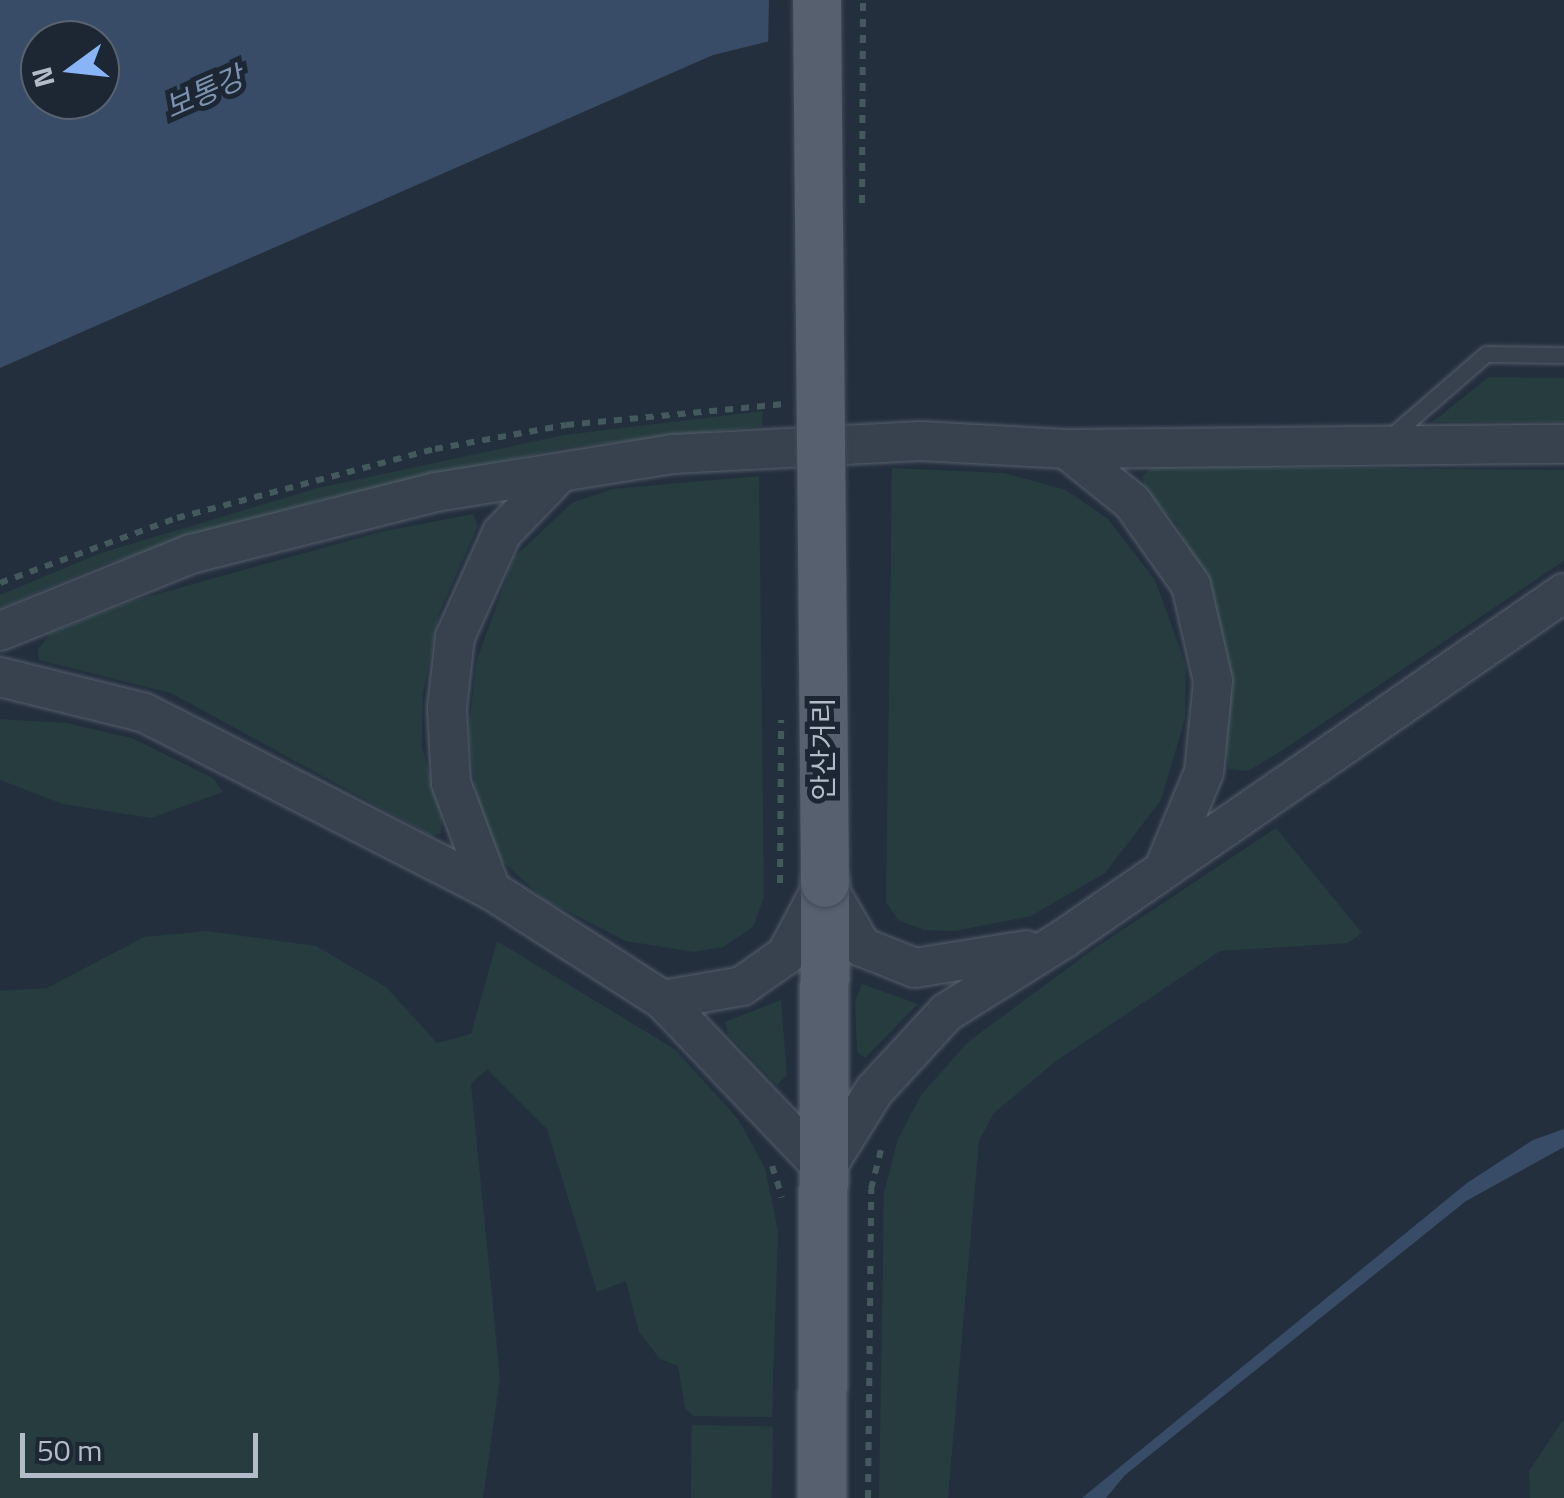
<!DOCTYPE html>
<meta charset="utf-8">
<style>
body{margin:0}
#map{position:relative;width:1564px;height:1498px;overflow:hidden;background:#242f3e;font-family:"Titillium Web","Noto Sans KR",sans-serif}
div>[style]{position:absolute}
.green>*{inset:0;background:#263c3f;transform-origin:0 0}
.water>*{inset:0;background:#394c67}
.pier>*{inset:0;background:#242f3e}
.path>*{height:6px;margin-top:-3px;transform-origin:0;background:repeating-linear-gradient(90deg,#44595c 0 8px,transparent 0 16px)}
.roads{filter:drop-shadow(0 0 2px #565f6c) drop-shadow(0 0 2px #565f6c)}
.service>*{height:15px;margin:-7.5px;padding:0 7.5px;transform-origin:7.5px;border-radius:7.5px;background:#38414e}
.tertiary>*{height:38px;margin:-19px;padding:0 19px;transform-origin:19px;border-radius:19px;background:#38414e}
.primary>*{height:48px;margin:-24px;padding:0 24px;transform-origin:24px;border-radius:24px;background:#56606e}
.path-bridge>*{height:6px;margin-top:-3px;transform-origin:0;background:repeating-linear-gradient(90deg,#44595c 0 8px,transparent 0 16px)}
.bridges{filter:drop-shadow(0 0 2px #414a57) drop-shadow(0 0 2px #414a57)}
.primary-bridge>*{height:48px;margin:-24px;padding:0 24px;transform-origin:24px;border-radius:24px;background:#56606e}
span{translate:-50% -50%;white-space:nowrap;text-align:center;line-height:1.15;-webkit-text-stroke:10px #1d2633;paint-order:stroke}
.street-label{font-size:28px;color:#b4bcc9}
.water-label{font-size:30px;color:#7c92b1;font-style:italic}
.north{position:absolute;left:20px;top:20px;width:100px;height:100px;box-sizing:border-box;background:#1d2633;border:2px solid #59626f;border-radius:50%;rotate:255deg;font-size:28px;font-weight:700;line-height:40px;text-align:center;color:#b4bcc9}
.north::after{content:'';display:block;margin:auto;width:35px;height:45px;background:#8ab4f8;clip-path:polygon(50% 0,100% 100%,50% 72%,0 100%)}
.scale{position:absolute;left:20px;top:1433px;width:238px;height:45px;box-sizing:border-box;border:5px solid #b4bcc9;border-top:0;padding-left:12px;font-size:30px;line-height:35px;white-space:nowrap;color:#b4bcc9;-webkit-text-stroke:8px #1d2633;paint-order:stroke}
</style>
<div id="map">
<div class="green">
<i style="clip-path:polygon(1489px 377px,1564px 378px,1564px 422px,1432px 422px)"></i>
<i style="clip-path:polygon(763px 411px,762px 426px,563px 448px,321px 500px,105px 564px,0 608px,0 595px,101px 553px,318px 488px,564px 435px)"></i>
<i style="clip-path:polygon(1154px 466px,1564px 470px,1564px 561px,1278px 753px,1248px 771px,1229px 769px,1199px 572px,1176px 523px,1146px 492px,1142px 476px)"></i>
<i style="clip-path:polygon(892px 468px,1004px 473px,1066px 490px,1108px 519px,1155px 580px,1186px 665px,1185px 719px,1161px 800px,1105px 873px,1031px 916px,955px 931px,924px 930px,898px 920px,886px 902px)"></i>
<i style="clip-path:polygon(759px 476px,764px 897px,753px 927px,723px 947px,694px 952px,626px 941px,545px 900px,501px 860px,478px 813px,469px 731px,476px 662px,514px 557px,572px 503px,612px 489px)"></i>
<i style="clip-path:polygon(473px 514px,478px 526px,439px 614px,423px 693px,422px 747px,442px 817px,441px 833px,432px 836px,171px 693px,39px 660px,38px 650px,50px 633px,132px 601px,380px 532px)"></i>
<i style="clip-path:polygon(0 719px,66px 723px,132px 738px,213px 778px,223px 792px,151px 818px,63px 804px,0 780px)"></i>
<i style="clip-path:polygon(1276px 828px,1362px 933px,1348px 943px,1220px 951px,1056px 1061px,994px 1113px,979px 1141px,948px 1498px,879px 1498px,884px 1193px,898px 1139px,921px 1095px,968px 1042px,1095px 948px)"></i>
<i style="clip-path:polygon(207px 931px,316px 946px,386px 987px,437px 1043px,471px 1034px,497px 941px,676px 1050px,738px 1119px,765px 1168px,778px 1231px,772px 1417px,693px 1416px,685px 1408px,678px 1366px,660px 1359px,639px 1332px,626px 1281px,597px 1292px,547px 1129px,487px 1069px,471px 1084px,500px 1378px,483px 1498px,0 1498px,0 991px,47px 988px,144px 937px)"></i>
<i style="clip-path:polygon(862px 984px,918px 1004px,865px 1058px,857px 1052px,855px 1001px)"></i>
<i style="clip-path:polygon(781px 1000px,787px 1075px,777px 1085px,728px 1035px,725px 1022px)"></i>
<i style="clip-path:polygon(1564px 1419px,1564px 1498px,1530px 1498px,1529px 1471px)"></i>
<i style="left:692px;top:1425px;width:81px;height:73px;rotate:1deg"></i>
</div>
<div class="water">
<i style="clip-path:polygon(evenodd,0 0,873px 0,774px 40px,713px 55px,0 368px,0 0,40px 40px,100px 40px,100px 100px,40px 100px,40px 40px)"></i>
<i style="clip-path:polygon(1564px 1129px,1564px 1147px,1466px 1201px,1125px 1475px,1106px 1498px,1082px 1498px,1467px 1183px,1533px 1140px)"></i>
</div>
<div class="pier">
<i style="clip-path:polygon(769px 0,878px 0,878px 2px,768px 47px)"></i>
</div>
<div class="path">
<i style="left:0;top:583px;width:189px;rotate:-20.2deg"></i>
<i style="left:177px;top:518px;width:267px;rotate:-15deg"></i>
<i style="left:435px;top:449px;width:133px;rotate:-10.4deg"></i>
<i style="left:566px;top:425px;width:219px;rotate:-5.5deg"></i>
<i style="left:772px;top:1166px;width:33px;rotate:72deg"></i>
<i style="left:868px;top:1498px;width:309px;rotate:-89.4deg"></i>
<i style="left:871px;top:1189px;width:44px;rotate:-75.7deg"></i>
</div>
<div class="roads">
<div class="service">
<i style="left:1389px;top:438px;width:128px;rotate:-40.9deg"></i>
<i style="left:1486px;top:354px;width:78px;rotate:0.7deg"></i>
</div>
<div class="tertiary">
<i style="left:1066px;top:449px;width:85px;rotate:38.8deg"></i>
<i style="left:1132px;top:502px;width:102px;rotate:54.6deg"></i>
<i style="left:1191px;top:585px;width:98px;rotate:77.1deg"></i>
<i style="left:1213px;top:681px;width:91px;rotate:95.6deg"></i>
<i style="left:1204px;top:772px;width:102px;rotate:112.5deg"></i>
<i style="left:0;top:631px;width:206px;rotate:-22deg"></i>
<i style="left:191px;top:554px;width:253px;rotate:-14.2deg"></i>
<i style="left:436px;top:492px;width:240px;rotate:-9.1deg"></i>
<i style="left:673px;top:454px;width:248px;rotate:-3deg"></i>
<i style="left:921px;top:441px;width:145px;rotate:3.2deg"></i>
<i style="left:1066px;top:449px;width:498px;rotate:-0.6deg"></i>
<i style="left:0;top:677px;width:149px;rotate:13.9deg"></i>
<i style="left:145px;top:713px;width:389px;rotate:27.1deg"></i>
<i style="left:491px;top:890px;width:204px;rotate:32.6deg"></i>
<i style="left:663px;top:1000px;width:235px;rotate:46.4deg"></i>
<i style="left:825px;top:1170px;width:93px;rotate:-58.2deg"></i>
<i style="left:874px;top:1091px;width:108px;rotate:-47.3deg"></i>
<i style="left:947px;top:1012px;width:139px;rotate:-32.1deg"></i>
<i style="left:1065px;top:938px;width:607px;rotate:-34.66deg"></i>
<i style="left:825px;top:883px;width:74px;rotate:60deg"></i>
<i style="left:862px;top:947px;width:57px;rotate:21.6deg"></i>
<i style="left:915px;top:968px;width:113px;rotate:-9.1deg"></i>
<i style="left:491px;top:890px;width:114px;rotate:-110.5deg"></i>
<i style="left:451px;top:783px;width:75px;rotate:-93.1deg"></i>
<i style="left:447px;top:708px;width:71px;rotate:-83.6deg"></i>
<i style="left:455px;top:637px;width:114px;rotate:-65.7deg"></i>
<i style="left:502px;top:533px;width:83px;rotate:-46deg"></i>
<i style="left:663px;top:1000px;width:80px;rotate:-10deg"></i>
<i style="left:742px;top:986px;width:54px;rotate:-35.2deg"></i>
<i style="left:786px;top:955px;width:79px;rotate:-62.1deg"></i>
</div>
<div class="primary">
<i style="left:822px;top:1498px;width:615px;rotate:-89.72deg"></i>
</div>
</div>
<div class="path-bridge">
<i style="left:862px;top:203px;width:203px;rotate:-89.7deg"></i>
<i style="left:780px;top:883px;width:163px;rotate:-89.6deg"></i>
</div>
<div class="bridges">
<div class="primary-bridge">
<i style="left:817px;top:0;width:883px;rotate:89.48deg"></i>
</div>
</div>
<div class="street-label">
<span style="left:823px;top:749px;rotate:-90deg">안산거리</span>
</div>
<div class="water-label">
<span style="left:204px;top:92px;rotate:-24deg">보통강</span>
</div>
<div class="north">N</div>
<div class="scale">50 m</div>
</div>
